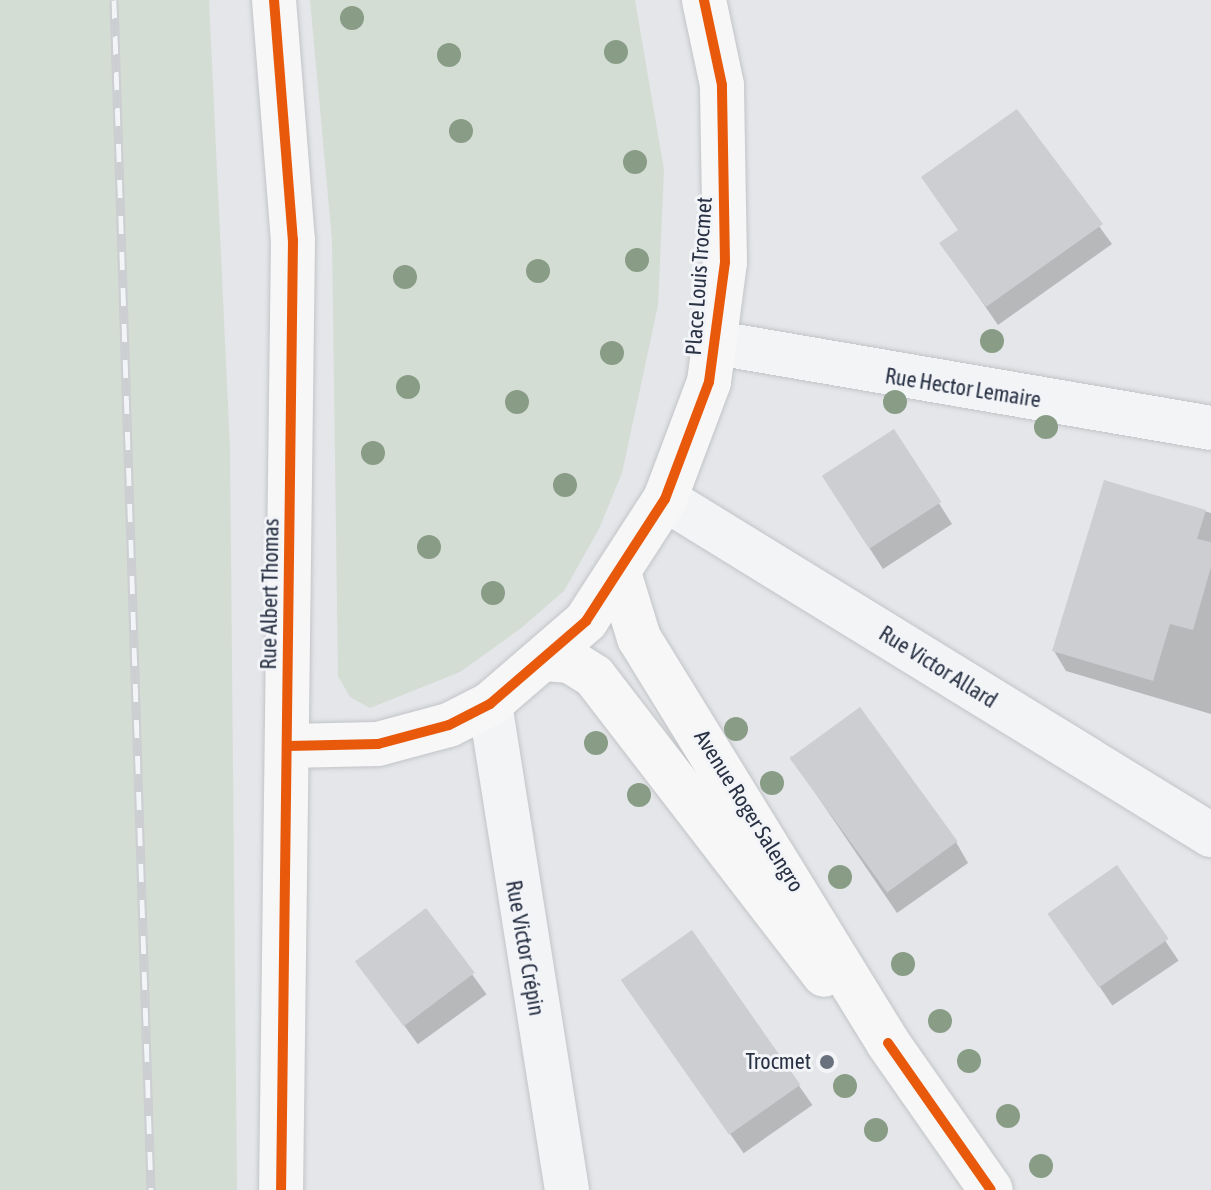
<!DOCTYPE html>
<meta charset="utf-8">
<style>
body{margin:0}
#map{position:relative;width:1211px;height:1190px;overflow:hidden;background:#e4e6e9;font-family:"Asap Condensed",sans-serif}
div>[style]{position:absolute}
.green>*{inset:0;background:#d4ddd4}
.shadow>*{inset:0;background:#0003;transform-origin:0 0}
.building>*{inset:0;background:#ccced2;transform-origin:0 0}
.roads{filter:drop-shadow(0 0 2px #c2c4c7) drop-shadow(0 0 2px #c2c4c7)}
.street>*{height:44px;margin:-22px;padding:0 22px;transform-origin:22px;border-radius:22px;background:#f3f4f6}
.secondary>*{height:44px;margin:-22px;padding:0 22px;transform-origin:22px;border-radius:22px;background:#f7f7f7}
.rail>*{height:9px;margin-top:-4.5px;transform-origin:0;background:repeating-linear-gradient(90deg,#f2f4f8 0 18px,#ccced1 0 36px);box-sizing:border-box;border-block:2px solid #ccced1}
.cycleway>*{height:10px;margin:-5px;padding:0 5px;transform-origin:5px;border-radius:5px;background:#e8590c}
.trees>*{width:24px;height:24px;margin:-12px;border-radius:50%;background:#889c86}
.dots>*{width:22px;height:22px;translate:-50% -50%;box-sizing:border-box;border:4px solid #f2f4f8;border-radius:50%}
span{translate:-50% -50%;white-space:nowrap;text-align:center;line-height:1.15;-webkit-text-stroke:6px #f2f4f8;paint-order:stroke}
.street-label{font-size:22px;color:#293244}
.poi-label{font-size:22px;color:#293244}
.right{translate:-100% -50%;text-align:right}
</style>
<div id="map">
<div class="green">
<i style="clip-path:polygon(0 0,209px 0,230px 448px,237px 1190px,0 1190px)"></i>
<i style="clip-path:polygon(310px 0,635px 0,664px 170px,658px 305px,622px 473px,599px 529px,564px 591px,520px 629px,460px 672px,370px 708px,350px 697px,338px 676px,332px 240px)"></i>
</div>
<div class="shadow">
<i style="clip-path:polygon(1016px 112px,1112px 244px,998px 325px,942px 244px,959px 231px)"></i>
<i style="clip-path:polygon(894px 432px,952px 524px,883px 569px,837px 498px)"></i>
<i style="clip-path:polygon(1106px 482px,1211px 513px,1211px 714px,1066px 671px,1054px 651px)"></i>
<i style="clip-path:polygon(790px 756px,956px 842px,968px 863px,897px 913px)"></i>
<i style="left:1116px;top:868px;width:112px;height:80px;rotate:56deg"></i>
<i style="left:426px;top:911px;width:103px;height:85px;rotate:54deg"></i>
<i style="left:692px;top:933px;width:210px;height:84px;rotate:55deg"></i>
</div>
<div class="building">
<i style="clip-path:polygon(1017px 109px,1103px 224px,986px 307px,939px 243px,958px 230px,921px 177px)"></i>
<i style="left:894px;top:429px;width:87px;height:86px;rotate:57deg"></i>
<i style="clip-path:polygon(1104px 480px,1206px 510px,1197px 539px,1211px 542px,1211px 567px,1193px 630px,1170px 624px,1153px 681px,1052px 651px)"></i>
<i style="left:860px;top:707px;width:166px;height:87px;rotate:54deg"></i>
<i style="left:1117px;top:865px;width:90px;height:85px;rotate:55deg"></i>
<i style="left:426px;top:908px;width:81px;height:89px;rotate:53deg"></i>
<i style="left:692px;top:930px;width:189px;height:87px;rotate:55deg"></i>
</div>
<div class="roads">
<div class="street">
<i style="left:717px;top:343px;width:501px;rotate:9.76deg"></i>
<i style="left:665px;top:499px;width:641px;rotate:31.61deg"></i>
<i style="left:490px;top:704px;width:492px;rotate:81deg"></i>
</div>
<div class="secondary">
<i style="left:274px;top:0;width:241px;rotate:85.5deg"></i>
<i style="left:293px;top:240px;width:950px;rotate:90.72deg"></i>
<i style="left:620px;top:576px;width:65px;rotate:73deg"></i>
<i style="left:639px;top:638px;width:475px;rotate:58.4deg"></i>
<i style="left:888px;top:1043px;width:179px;rotate:55deg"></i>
<i style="left:545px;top:659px;width:25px;rotate:5deg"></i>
<i style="left:570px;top:661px;width:28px;rotate:32deg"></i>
<i style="left:594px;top:676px;width:377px;rotate:52.4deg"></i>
<i style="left:288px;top:746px;width:90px;rotate:-1.3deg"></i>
<i style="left:378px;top:744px;width:73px;rotate:-15deg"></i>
<i style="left:449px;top:725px;width:46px;rotate:-27.1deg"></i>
<i style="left:490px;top:704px;width:127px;rotate:-40.8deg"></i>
<i style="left:586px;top:621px;width:145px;rotate:-57.1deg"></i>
<i style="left:665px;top:499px;width:125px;rotate:-69.4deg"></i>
<i style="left:709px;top:382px;width:121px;rotate:-82.4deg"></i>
<i style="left:725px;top:262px;width:177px;rotate:-91deg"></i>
<i style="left:722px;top:85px;width:87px;rotate:-102deg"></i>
</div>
</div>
<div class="rail">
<i style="left:114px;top:0;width:1191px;rotate:88.22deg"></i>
</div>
<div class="cycleway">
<i style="left:274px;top:0;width:241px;rotate:85.5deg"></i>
<i style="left:293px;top:240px;width:950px;rotate:90.72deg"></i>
<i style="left:288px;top:746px;width:90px;rotate:-1.3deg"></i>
<i style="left:378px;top:744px;width:73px;rotate:-15deg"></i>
<i style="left:449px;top:725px;width:46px;rotate:-27.1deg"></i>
<i style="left:490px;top:704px;width:127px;rotate:-40.8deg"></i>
<i style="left:586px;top:621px;width:145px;rotate:-57.1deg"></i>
<i style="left:665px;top:499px;width:125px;rotate:-69.4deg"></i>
<i style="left:709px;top:382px;width:121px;rotate:-82.4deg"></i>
<i style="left:725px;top:262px;width:177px;rotate:-91deg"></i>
<i style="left:722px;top:85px;width:87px;rotate:-102deg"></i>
<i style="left:888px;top:1043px;width:179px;rotate:55deg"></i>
</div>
<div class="trees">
<i style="left:352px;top:18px"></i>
<i style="left:616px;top:52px"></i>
<i style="left:449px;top:55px"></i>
<i style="left:461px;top:131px"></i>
<i style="left:635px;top:162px"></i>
<i style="left:637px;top:260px"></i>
<i style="left:538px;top:271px"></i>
<i style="left:405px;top:277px"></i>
<i style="left:992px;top:341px"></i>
<i style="left:612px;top:353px"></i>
<i style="left:408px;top:387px"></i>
<i style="left:517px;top:402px"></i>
<i style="left:895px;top:402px"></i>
<i style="left:1046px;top:427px"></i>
<i style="left:373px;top:453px"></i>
<i style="left:565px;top:485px"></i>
<i style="left:429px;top:547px"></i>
<i style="left:493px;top:593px"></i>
<i style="left:736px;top:729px"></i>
<i style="left:596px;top:743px"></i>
<i style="left:772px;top:783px"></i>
<i style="left:639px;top:795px"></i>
<i style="left:840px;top:877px"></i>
<i style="left:903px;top:964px"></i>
<i style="left:940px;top:1021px"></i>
<i style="left:969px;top:1061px"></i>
<i style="left:845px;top:1086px"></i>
<i style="left:1008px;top:1116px"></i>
<i style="left:876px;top:1130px"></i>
<i style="left:1041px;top:1166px"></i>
</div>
<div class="dots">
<i style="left:827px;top:1062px;background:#6a717e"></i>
</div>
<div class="street-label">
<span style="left:699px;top:276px;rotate:-86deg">Place Louis Trocmet</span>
<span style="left:963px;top:388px;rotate:9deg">Rue Hector Lemaire</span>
<span style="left:270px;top:594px;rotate:-89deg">Rue Albert Thomas</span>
<span style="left:938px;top:667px;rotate:32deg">Rue Victor Allard</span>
<span style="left:749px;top:811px;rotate:58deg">Avenue Roger Salengro</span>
<span style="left:525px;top:948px;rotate:80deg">Rue Victor Crépin</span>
</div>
<div class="poi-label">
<span class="right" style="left:811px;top:1062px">Trocmet</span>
</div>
</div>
